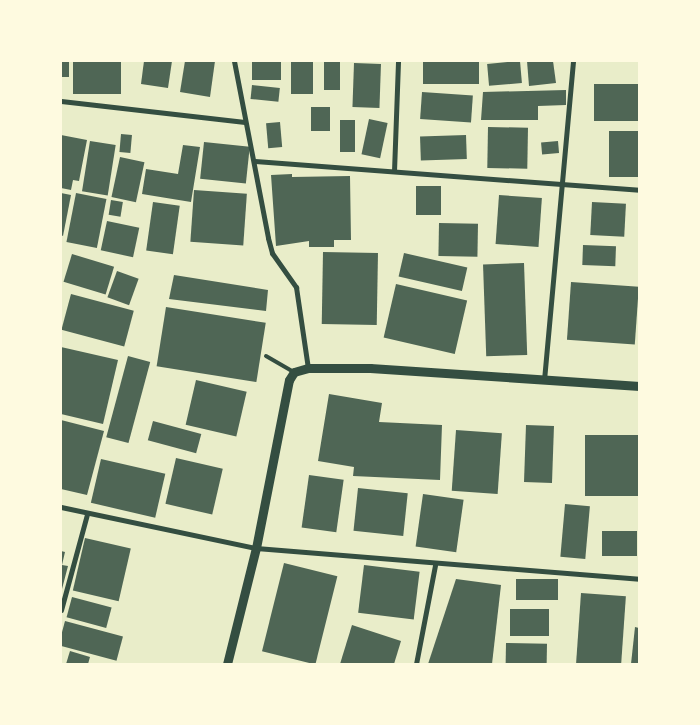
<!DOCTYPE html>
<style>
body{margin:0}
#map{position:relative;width:700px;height:725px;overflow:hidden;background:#e9edc9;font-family:"Open Sans",sans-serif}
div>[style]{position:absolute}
.building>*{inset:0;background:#4f6655;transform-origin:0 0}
.service>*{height:4px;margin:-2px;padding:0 2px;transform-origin:2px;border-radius:2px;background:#344e41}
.minor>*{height:5px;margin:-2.5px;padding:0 2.5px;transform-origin:2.5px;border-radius:2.5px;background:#344e41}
.tertiary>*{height:9px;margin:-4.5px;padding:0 4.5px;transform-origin:4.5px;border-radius:4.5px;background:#344e41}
span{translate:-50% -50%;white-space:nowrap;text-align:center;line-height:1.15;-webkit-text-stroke:4px #fefae0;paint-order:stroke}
.frame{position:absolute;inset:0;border:62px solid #fefae0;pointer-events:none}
</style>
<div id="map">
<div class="building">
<i style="left:61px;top:61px;width:8px;height:16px"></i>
<i style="left:73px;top:61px;width:48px;height:33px"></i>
<i style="clip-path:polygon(144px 61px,172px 61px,168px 88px,141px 84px)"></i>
<i style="clip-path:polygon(185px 61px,215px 61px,210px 97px,180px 92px)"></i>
<i style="left:252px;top:61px;width:29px;height:19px"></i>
<i style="left:291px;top:61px;width:22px;height:33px"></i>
<i style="left:324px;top:61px;width:16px;height:29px"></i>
<i style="left:423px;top:61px;width:56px;height:23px"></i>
<i style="left:520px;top:61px;width:22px;height:33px;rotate:85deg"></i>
<i style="clip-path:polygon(527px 61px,553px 61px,556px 83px,529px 86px)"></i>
<i style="left:354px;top:63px;width:27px;height:44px;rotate:2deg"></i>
<i style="left:594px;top:84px;width:45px;height:37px"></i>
<i style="left:252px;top:85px;width:28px;height:14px;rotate:6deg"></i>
<i style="clip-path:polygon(566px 90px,566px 105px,538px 106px,538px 120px,481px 120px,483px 92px)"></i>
<i style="left:422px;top:92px;width:51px;height:27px;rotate:4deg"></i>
<i style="left:311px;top:107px;width:19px;height:24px"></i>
<i style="left:369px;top:119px;width:19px;height:36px;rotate:12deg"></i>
<i style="left:340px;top:120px;width:15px;height:32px"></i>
<i style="left:280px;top:122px;width:25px;height:14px;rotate:85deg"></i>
<i style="left:488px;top:127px;width:40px;height:41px;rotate:1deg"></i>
<i style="left:609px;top:131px;width:30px;height:46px"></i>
<i style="left:121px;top:134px;width:11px;height:18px;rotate:5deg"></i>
<i style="clip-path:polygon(61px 135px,87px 140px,79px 181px,73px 180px,71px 190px,61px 188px)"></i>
<i style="left:466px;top:135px;width:24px;height:46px;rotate:88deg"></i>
<i style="left:90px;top:141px;width:26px;height:51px;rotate:9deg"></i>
<i style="left:558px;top:141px;width:12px;height:17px;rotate:85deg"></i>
<i style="left:204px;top:142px;width:46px;height:37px;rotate:6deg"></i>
<i style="clip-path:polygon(183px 145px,200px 147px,191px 202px,142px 194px,146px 169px,178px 174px)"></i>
<i style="left:120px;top:157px;width:25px;height:41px;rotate:12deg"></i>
<i style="clip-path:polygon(292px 174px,292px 177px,350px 176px,351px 240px,334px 240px,334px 247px,309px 247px,309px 241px,276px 246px,271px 175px)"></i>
<i style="left:416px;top:186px;width:25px;height:29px"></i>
<i style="left:194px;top:190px;width:53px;height:52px;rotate:4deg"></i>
<i style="clip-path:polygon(61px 193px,71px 195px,63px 236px,61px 235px)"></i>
<i style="left:76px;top:193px;width:31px;height:50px;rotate:11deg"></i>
<i style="left:499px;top:195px;width:43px;height:49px;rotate:4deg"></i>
<i style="left:111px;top:200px;width:12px;height:15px;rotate:9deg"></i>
<i style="left:153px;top:202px;width:27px;height:49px;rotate:8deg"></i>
<i style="left:592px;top:202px;width:34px;height:33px;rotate:3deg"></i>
<i style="left:107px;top:221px;width:33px;height:30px;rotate:12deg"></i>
<i style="left:439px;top:223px;width:39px;height:33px;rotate:1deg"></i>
<i style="left:583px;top:245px;width:33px;height:20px;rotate:2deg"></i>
<i style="left:323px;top:252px;width:55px;height:72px;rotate:1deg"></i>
<i style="left:404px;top:253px;width:65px;height:24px;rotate:13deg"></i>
<i style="left:72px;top:254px;width:44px;height:29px;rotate:17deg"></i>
<i style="left:524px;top:263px;width:92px;height:41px;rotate:88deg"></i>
<i style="left:117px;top:271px;width:23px;height:28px;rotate:20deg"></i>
<i style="clip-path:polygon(174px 275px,268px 290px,266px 311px,169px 299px)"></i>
<i style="left:571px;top:282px;width:68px;height:58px;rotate:4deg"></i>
<i style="left:396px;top:284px;width:73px;height:55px;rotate:13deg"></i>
<i style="left:71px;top:294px;width:65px;height:37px;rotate:15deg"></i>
<i style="left:166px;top:307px;width:101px;height:60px;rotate:9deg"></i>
<i style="clip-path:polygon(61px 347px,118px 360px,103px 424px,61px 414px)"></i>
<i style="left:128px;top:356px;width:23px;height:84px;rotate:15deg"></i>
<i style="left:196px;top:380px;width:52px;height:46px;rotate:13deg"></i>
<i style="clip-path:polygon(329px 394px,382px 403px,379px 422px,442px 425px,440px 480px,353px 476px,354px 467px,318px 461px)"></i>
<i style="clip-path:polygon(61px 420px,104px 431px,87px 495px,61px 489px)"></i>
<i style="left:153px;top:421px;width:50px;height:20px;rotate:15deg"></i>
<i style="left:526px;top:425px;width:28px;height:57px;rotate:2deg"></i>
<i style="left:456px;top:430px;width:46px;height:61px;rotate:4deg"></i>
<i style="left:585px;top:435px;width:53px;height:61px"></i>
<i style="left:176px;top:458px;width:48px;height:47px;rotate:13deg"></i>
<i style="left:101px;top:459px;width:66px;height:45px;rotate:13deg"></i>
<i style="left:309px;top:475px;width:35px;height:53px;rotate:8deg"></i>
<i style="left:358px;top:488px;width:50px;height:43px;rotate:6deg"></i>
<i style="left:423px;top:494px;width:41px;height:53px;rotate:8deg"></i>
<i style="left:565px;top:504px;width:25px;height:53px;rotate:5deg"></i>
<i style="left:637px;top:531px;width:25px;height:35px;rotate:90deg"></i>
<i style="left:85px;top:538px;width:47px;height:54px;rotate:13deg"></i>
<i style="clip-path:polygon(61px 551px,65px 552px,62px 565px,68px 566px,62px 589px)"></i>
<i style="left:284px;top:563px;width:55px;height:91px;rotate:14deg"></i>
<i style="left:364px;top:565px;width:56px;height:48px;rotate:7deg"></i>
<i style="clip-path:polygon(456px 579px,501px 585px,492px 664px,428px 664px)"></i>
<i style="left:558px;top:579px;width:21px;height:42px;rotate:90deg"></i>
<i style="left:581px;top:593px;width:45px;height:71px;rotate:4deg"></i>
<i style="left:72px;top:597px;width:41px;height:21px;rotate:15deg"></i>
<i style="left:510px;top:609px;width:39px;height:27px"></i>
<i style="left:65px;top:621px;width:60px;height:25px;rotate:15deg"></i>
<i style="clip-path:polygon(352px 625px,401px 641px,394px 664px,340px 664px)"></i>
<i style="clip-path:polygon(635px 627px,639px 628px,639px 664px,631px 664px)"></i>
<i style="left:506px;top:643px;width:41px;height:21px;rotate:1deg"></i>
<i style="clip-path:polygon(70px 651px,90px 657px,88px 664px,66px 664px)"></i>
</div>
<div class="service">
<i style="left:266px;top:356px;width:32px;rotate:30deg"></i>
</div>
<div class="minor">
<i style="left:234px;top:61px;width:180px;rotate:79.1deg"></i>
<i style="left:268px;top:238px;width:16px;rotate:75deg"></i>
<i style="left:272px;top:253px;width:42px;rotate:54.8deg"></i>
<i style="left:296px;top:287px;width:82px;rotate:81.6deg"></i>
<i style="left:61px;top:101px;width:185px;rotate:6.5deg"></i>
<i style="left:255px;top:161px;width:385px;rotate:4.3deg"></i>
<i style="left:394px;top:171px;width:110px;rotate:-87.9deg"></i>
<i style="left:544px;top:380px;width:320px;rotate:-84.8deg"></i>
<i style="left:61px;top:507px;width:199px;rotate:11.9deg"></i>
<i style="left:256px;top:548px;width:384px;rotate:4.6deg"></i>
<i style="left:61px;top:610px;width:99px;rotate:-74.8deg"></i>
<i style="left:416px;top:664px;width:101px;rotate:-79.1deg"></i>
</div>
<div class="tertiary">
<i style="left:227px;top:664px;width:120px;rotate:-76deg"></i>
<i style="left:256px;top:548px;width:171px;rotate:-78.9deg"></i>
<i style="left:289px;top:380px;width:9px;rotate:-58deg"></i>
<i style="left:294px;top:372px;width:15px;rotate:-16deg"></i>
<i style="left:308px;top:368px;width:62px"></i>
<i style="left:370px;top:368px;width:270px;rotate:3.8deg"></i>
</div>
<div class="frame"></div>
</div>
